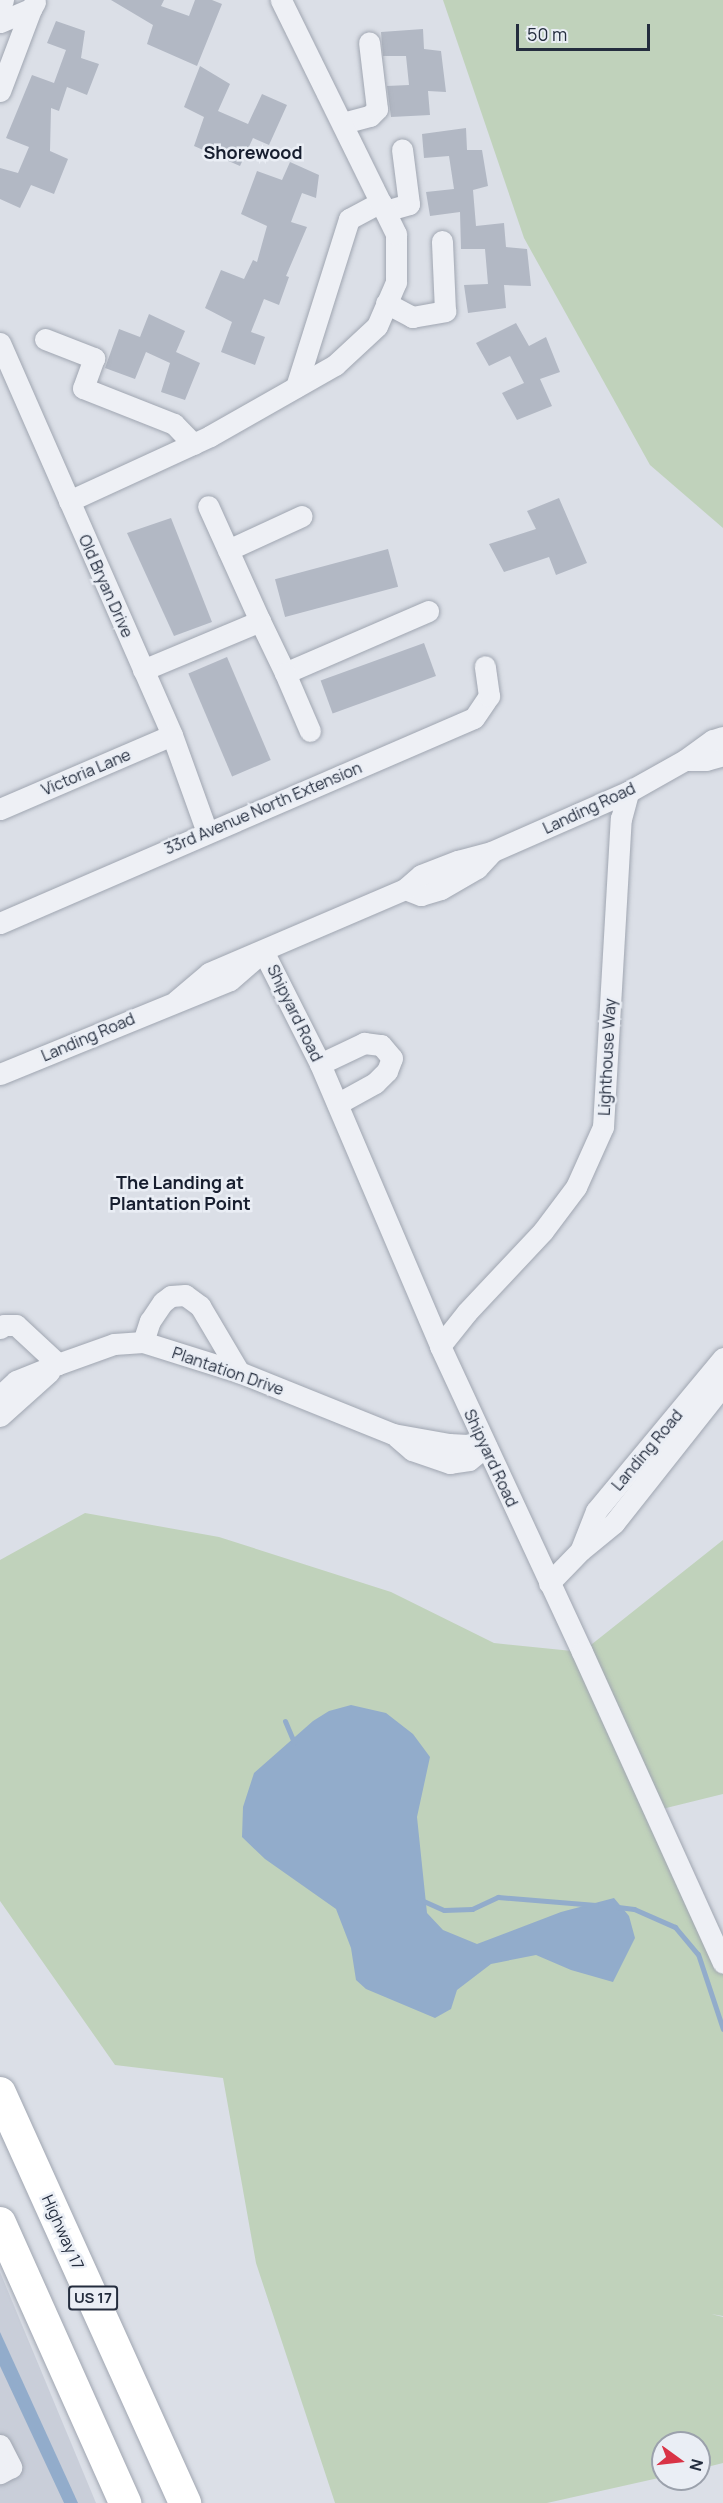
<!DOCTYPE html>
<style>
body{margin:0}
#map{position:relative;width:723px;height:2503px;overflow:hidden;background:#dbdfe7;font-family:Manrope,sans-serif}
div>[style]{position:absolute}
.built>*{inset:0;background:#c9ced9}
.green>*{inset:0;background:#c0d2bb}
.water>*{inset:0;background:#92accb}
.stream>*{height:5px;margin:-2.5px;padding:0 2.5px;transform-origin:2.5px;border-radius:2.5px;background:#92accb}
.building>*{inset:0;background:#b2b8c4;transform-origin:0 0}
.roads{filter:drop-shadow(0 0 2px #a0a6b1) drop-shadow(0 0 2px #a0a6b1)}
.minor>*{height:21px;margin:-10.5px;padding:0 10.5px;transform-origin:10.5px;border-radius:10.5px;background:#eef0f5}
.highway>*{height:32px;margin:-16px;padding:0 16px;transform-origin:16px;border-radius:16px;background:#fff}
span{translate:-50% -50%;white-space:nowrap;text-align:center;line-height:1.15;-webkit-text-stroke:5px #eaeef5;paint-order:stroke}
.shield-label span{padding:2px 4px;background:#eaeef5;border:2px solid;border-radius:4px;-webkit-text-stroke-width:0}
.shield-label{font-size:15px;color:#242d3e;font-weight:700}
.street-label{font-size:16px;color:#242d3e}
.neighbourhood-label{font-size:18px;color:#171e2f;font-weight:700}
.north{position:absolute;left:651px;top:2431px;width:60px;height:60px;box-sizing:border-box;background:#eaeef5;border:2px solid #9ba1ac;border-radius:50%;rotate:105deg;font-size:16px;font-weight:700;line-height:24px;text-align:center;color:#242d3e}
.north::after{content:'';display:block;margin:auto;width:21px;height:27px;background:#d93346;clip-path:polygon(50% 0,100% 100%,50% 72%,0 100%)}
.scale{position:absolute;left:516px;top:24px;width:134px;height:27px;box-sizing:border-box;border:3px solid #242d3e;border-top:0;padding-left:8px;font-size:18px;line-height:21px;white-space:nowrap;color:#242d3e;-webkit-text-stroke:4px #eaeef5;paint-order:stroke}
</style>
<div id="map">
<div class="built">
<i style="clip-path:polygon(0 2272px,96px 2503px,0 2503px)"></i>
</div>
<div class="green">
<i style="clip-path:polygon(443px 0,723px 0,723px 528px,650px 465px,524px 238px)"></i>
<i style="clip-path:polygon(85px 1513px,219px 1537px,391px 1592px,494px 1643px,582px 1652px,723px 1540px,723px 1794px,654px 1811px,723px 1969px,723px 2316px,711px 2314px,723px 2317px,723px 2463px,699px 2469px,699px 2443px,663px 2443px,663px 2477px,547px 2503px,335px 2503px,256px 2263px,223px 2078px,115px 2065px,0 1901px,0 1560px)"></i>
</div>
<div class="water">
<i style="clip-path:polygon(351px 1705px,386px 1713px,413px 1734px,430px 1757px,417px 1817px,427px 1913px,443px 1930px,477px 1944px,561px 1912px,614px 1898px,629px 1916px,635px 1938px,613px 1982px,571px 1970px,536px 1955px,491px 1964px,457px 1990px,451px 2009px,435px 2018px,366px 1989px,356px 1980px,351px 1948px,336px 1909px,265px 1859px,242px 1837px,243px 1807px,254px 1773px,313px 1721px,329px 1711px)"></i>
<i style="clip-path:polygon(0 2332px,78px 2503px,64px 2503px,0 2366px)"></i>
</div>
<div class="stream">
<i style="left:285px;top:1721px;width:23px;rotate:67deg"></i>
<i style="left:419px;top:1899px;width:27px;rotate:24deg"></i>
<i style="left:444px;top:1910px;width:28px;rotate:-2deg"></i>
<i style="left:472px;top:1909px;width:29px;rotate:-25deg"></i>
<i style="left:498px;top:1897px;width:98px;rotate:4.7deg"></i>
<i style="left:618px;top:1907px;width:16px;rotate:7deg"></i>
<i style="left:634px;top:1909px;width:45px;rotate:23.7deg"></i>
<i style="left:675px;top:1927px;width:35px;rotate:50deg"></i>
<i style="left:698px;top:1954px;width:79px;rotate:71.6deg"></i>
</div>
<div class="building">
<i style="clip-path:polygon(111px 0,164px 0,161px 6px,189px 16px,195px 0,212px 0,222px 4px,197px 66px,147px 44px,153px 25px)"></i>
<i style="clip-path:polygon(56px 21px,85px 31px,81px 58px,99px 64px,87px 95px,67px 87px,59px 111px,51px 108px,50px 151px,68px 159px,54px 194px,31px 185px,20px 208px,0 199px,0 168px,18px 173px,29px 147px,6px 138px,32px 75px,54px 83px,66px 50px,47px 43px)"></i>
<i style="clip-path:polygon(423px 29px,424px 49px,441px 51px,446px 92px,428px 91px,430px 115px,391px 117px,387px 86px,409px 85px,406px 56px,383px 56px,381px 32px)"></i>
<i style="clip-path:polygon(200px 66px,230px 84px,218px 111px,248px 124px,262px 94px,287px 105px,269px 145px,253px 138px,240px 166px,194px 146px,204px 117px,184px 107px)"></i>
<i style="clip-path:polygon(466px 128px,467px 150px,482px 150px,488px 186px,473px 190px,476px 226px,504px 223px,506px 247px,527px 249px,531px 286px,504px 285px,506px 308px,468px 313px,464px 285px,488px 284px,485px 249px,461px 249px,460px 212px,430px 216px,426px 192px,454px 189px,449px 156px,424px 158px,422px 134px)"></i>
<i style="clip-path:polygon(290px 162px,319px 175px,316px 198px,302px 193px,291px 222px,307px 227px,286px 276px,289px 277px,279px 305px,264px 299px,251px 332px,265px 337px,255px 365px,221px 352px,232px 322px,205px 308px,221px 270px,244px 279px,253px 260px,257px 262px,267px 226px,241px 214px,257px 171px,282px 180px)"></i>
<i style="clip-path:polygon(149px 314px,185px 331px,176px 352px,200px 363px,185px 400px,161px 392px,170px 363px,146px 352px,135px 379px,105px 368px,119px 329px,140px 337px)"></i>
<i style="clip-path:polygon(516px 323px,529px 346px,546px 337px,560px 372px,540px 379px,552px 406px,517px 420px,502px 393px,524px 383px,510px 356px,489px 366px,476px 343px)"></i>
<i style="clip-path:polygon(559px 498px,587px 563px,556px 575px,549px 557px,504px 572px,489px 544px,536px 529px,527px 511px)"></i>
<i style="clip-path:polygon(171px 518px,212px 622px,174px 636px,127px 533px)"></i>
<i style="left:388px;top:549px;width:39px;height:117px;rotate:75deg"></i>
<i style="left:424px;top:643px;width:35px;height:110px;rotate:70deg"></i>
<i style="left:227px;top:657px;width:112px;height:42px;rotate:67deg"></i>
</div>
<div class="roads">
<div class="minor">
<i style="left:0;top:7px;width:8px;rotate:-67deg"></i>
<i style="left:0;top:22px;width:34px;rotate:-23deg"></i>
<i style="left:31px;top:9px;width:8px;rotate:-60deg"></i>
<i style="left:0;top:91px;width:88px;rotate:-69.3deg"></i>
<i style="left:343px;top:123px;width:28px;rotate:-15deg"></i>
<i style="left:370px;top:116px;width:10px;rotate:-45deg"></i>
<i style="left:377px;top:109px;width:67px;rotate:-96.8deg"></i>
<i style="left:385px;top:211px;width:25px;rotate:-16deg"></i>
<i style="left:409px;top:204px;width:55px;rotate:-97.3deg"></i>
<i style="left:386px;top:303px;width:30px;rotate:28deg"></i>
<i style="left:412px;top:317px;width:34px;rotate:-10deg"></i>
<i style="left:445px;top:311px;width:70px;rotate:-92.5deg"></i>
<i style="left:45px;top:339px;width:53px;rotate:21.2deg"></i>
<i style="left:94px;top:358px;width:32px;rotate:110deg"></i>
<i style="left:83px;top:388px;width:98px;rotate:21.6deg"></i>
<i style="left:174px;top:424px;width:28px;rotate:46deg"></i>
<i style="left:0;top:343px;width:428px;rotate:66.3deg"></i>
<i style="left:172px;top:735px;width:103px;rotate:70.2deg"></i>
<i style="left:296px;top:387px;width:176px;rotate:-72.5deg"></i>
<i style="left:349px;top:219px;width:36px;rotate:-28deg"></i>
<i style="left:69px;top:501px;width:155px;rotate:-24.7deg"></i>
<i style="left:210px;top:436px;width:144px;rotate:-29.6deg"></i>
<i style="left:335px;top:365px;width:57px;rotate:-42.9deg"></i>
<i style="left:377px;top:326px;width:48px;rotate:-66.6deg"></i>
<i style="left:396px;top:282px;width:48px;rotate:-90deg"></i>
<i style="left:396px;top:234px;width:261px;rotate:-116.2deg"></i>
<i style="left:228px;top:550px;width:81px;rotate:-24.7deg"></i>
<i style="left:260px;top:621px;width:58px;rotate:64.3deg"></i>
<i style="left:285px;top:673px;width:156px;rotate:-23.4deg"></i>
<i style="left:143px;top:670px;width:127px;rotate:-22.7deg"></i>
<i style="left:260px;top:621px;width:126px;rotate:-114.3deg"></i>
<i style="left:285px;top:673px;width:63px;rotate:66.7deg"></i>
<i style="left:686px;top:760px;width:20px"></i>
<i style="left:706px;top:760px;width:18px;rotate:-16deg"></i>
<i style="left:0;top:809px;width:187px;rotate:-23.3deg"></i>
<i style="left:405px;top:889px;width:17px;rotate:21deg"></i>
<i style="left:421px;top:895px;width:21px;rotate:-17deg"></i>
<i style="left:441px;top:889px;width:42px;rotate:-30.3deg"></i>
<i style="left:477px;top:868px;width:21px;rotate:-47deg"></i>
<i style="left:0;top:923px;width:516px;rotate:-23.39deg"></i>
<i style="left:474px;top:718px;width:27px;rotate:-56deg"></i>
<i style="left:489px;top:696px;width:30px;rotate:-98deg"></i>
<i style="left:263px;top:951px;width:127px;rotate:63.2deg"></i>
<i style="left:320px;top:1064px;width:306px;rotate:66.9deg"></i>
<i style="left:440px;top:1346px;width:337px;rotate:65.1deg"></i>
<i style="left:582px;top:1652px;width:341px;rotate:65.6deg"></i>
<i style="left:176px;top:1001px;width:43px;rotate:-40.3deg"></i>
<i style="left:209px;top:973px;width:213px;rotate:-23.2deg"></i>
<i style="left:405px;top:889px;width:21px;rotate:-41deg"></i>
<i style="left:421px;top:875px;width:40px;rotate:-21deg"></i>
<i style="left:458px;top:861px;width:34px;rotate:-15deg"></i>
<i style="left:491px;top:852px;width:150px;rotate:-23.7deg"></i>
<i style="left:628px;top:792px;width:65px;rotate:-29.3deg"></i>
<i style="left:685px;top:760px;width:34px;rotate:-36deg"></i>
<i style="left:713px;top:740px;width:10px;rotate:-17deg"></i>
<i style="left:320px;top:1064px;width:49px;rotate:-25.5deg"></i>
<i style="left:364px;top:1043px;width:17px;rotate:7deg"></i>
<i style="left:381px;top:1045px;width:17px;rotate:50deg"></i>
<i style="left:392px;top:1058px;width:14px;rotate:111deg"></i>
<i style="left:387px;top:1071px;width:17px;rotate:135deg"></i>
<i style="left:375px;top:1083px;width:43px;rotate:151.1deg"></i>
<i style="left:0;top:1074px;width:248px;rotate:-22.2deg"></i>
<i style="left:230px;top:980px;width:32px;rotate:-41deg"></i>
<i style="left:0;top:1328px;width:5px;rotate:-37deg"></i>
<i style="left:4px;top:1325px;width:12px"></i>
<i style="left:16px;top:1325px;width:57px;rotate:42.9deg"></i>
<i style="left:143px;top:1342px;width:22px;rotate:-72deg"></i>
<i style="left:150px;top:1321px;width:23px;rotate:-56deg"></i>
<i style="left:163px;top:1302px;width:10px;rotate:-37deg"></i>
<i style="left:171px;top:1296px;width:14px;rotate:-4deg"></i>
<i style="left:185px;top:1295px;width:19px;rotate:36deg"></i>
<i style="left:200px;top:1306px;width:77px;rotate:59.4deg"></i>
<i style="left:440px;top:1346px;width:43px;rotate:-51.5deg"></i>
<i style="left:467px;top:1312px;width:111px;rotate:-46.8deg"></i>
<i style="left:543px;top:1231px;width:55px;rotate:-53.1deg"></i>
<i style="left:576px;top:1187px;width:66px;rotate:-65.8deg"></i>
<i style="left:603px;top:1127px;width:309px;rotate:-86.7deg"></i>
<i style="left:621px;top:819px;width:28px;rotate:-75deg"></i>
<i style="left:0;top:1396px;width:22px;rotate:-43deg"></i>
<i style="left:16px;top:1381px;width:45px;rotate:-22deg"></i>
<i style="left:58px;top:1364px;width:59px;rotate:-19.7deg"></i>
<i style="left:114px;top:1344px;width:29px;rotate:-4deg"></i>
<i style="left:143px;top:1342px;width:101px;rotate:17.4deg"></i>
<i style="left:239px;top:1372px;width:166px;rotate:21.9deg"></i>
<i style="left:393px;top:1434px;width:57px;rotate:10.1deg"></i>
<i style="left:449px;top:1444px;width:37px;rotate:3deg"></i>
<i style="left:0;top:1416px;width:66px;rotate:-41.9deg"></i>
<i style="left:397px;top:1437px;width:20px;rotate:41deg"></i>
<i style="left:412px;top:1450px;width:40px;rotate:18.9deg"></i>
<i style="left:450px;top:1463px;width:19px;rotate:-9deg"></i>
<i style="left:469px;top:1460px;width:22px;rotate:-39deg"></i>
<i style="left:581px;top:1549px;width:41px;rotate:-68.5deg"></i>
<i style="left:596px;top:1511px;width:199px;rotate:-50.3deg"></i>
<i style="left:549px;top:1583px;width:46px;rotate:-45.9deg"></i>
<i style="left:581px;top:1550px;width:43px;rotate:-39.3deg"></i>
<i style="left:614px;top:1523px;width:176px;rotate:-51.7deg"></i>
<i style="left:0;top:2445px;width:25px;rotate:63deg"></i>
<i style="left:11px;top:2467px;width:13px;rotate:151deg"></i>
</div>
<div class="highway">
<i style="left:0;top:2093px;width:450px;rotate:65.7deg"></i>
<i style="left:0;top:2223px;width:307px;rotate:65.9deg"></i>
</div>
</div>
<div class="shield-label">
<span style="left:93px;top:2298px">US 17</span>
</div>
<div class="street-label">
<span style="left:106px;top:586px;rotate:66deg">Old Bryan Drive</span>
<span style="left:86px;top:772px;rotate:-23deg">Victoria Lane</span>
<span style="left:263px;top:808px;rotate:-23deg">33rd Avenue North Extension</span>
<span style="left:589px;top:808px;rotate:-25deg">Landing Road</span>
<span style="left:295px;top:1013px;rotate:64deg">Shipyard Road</span>
<span style="left:88px;top:1037px;rotate:-23deg">Landing Road</span>
<span style="left:607px;top:1057px;rotate:-87deg">Lighthouse Way</span>
<span style="left:228px;top:1371px;rotate:19deg">Plantation Drive</span>
<span style="left:647px;top:1450px;rotate:-50deg">Landing Road</span>
<span style="left:491px;top:1458px;rotate:65deg">Shipyard Road</span>
<span style="left:63px;top:2232px;rotate:66deg">Highway 17</span>
</div>
<div class="neighbourhood-label">
<span style="left:253px;top:152px">Shorewood</span>
<span style="left:180px;top:1193px">The Landing at<br>Plantation Point</span>
</div>
<div class="north">N</div>
<div class="scale">50 m</div>
</div>
